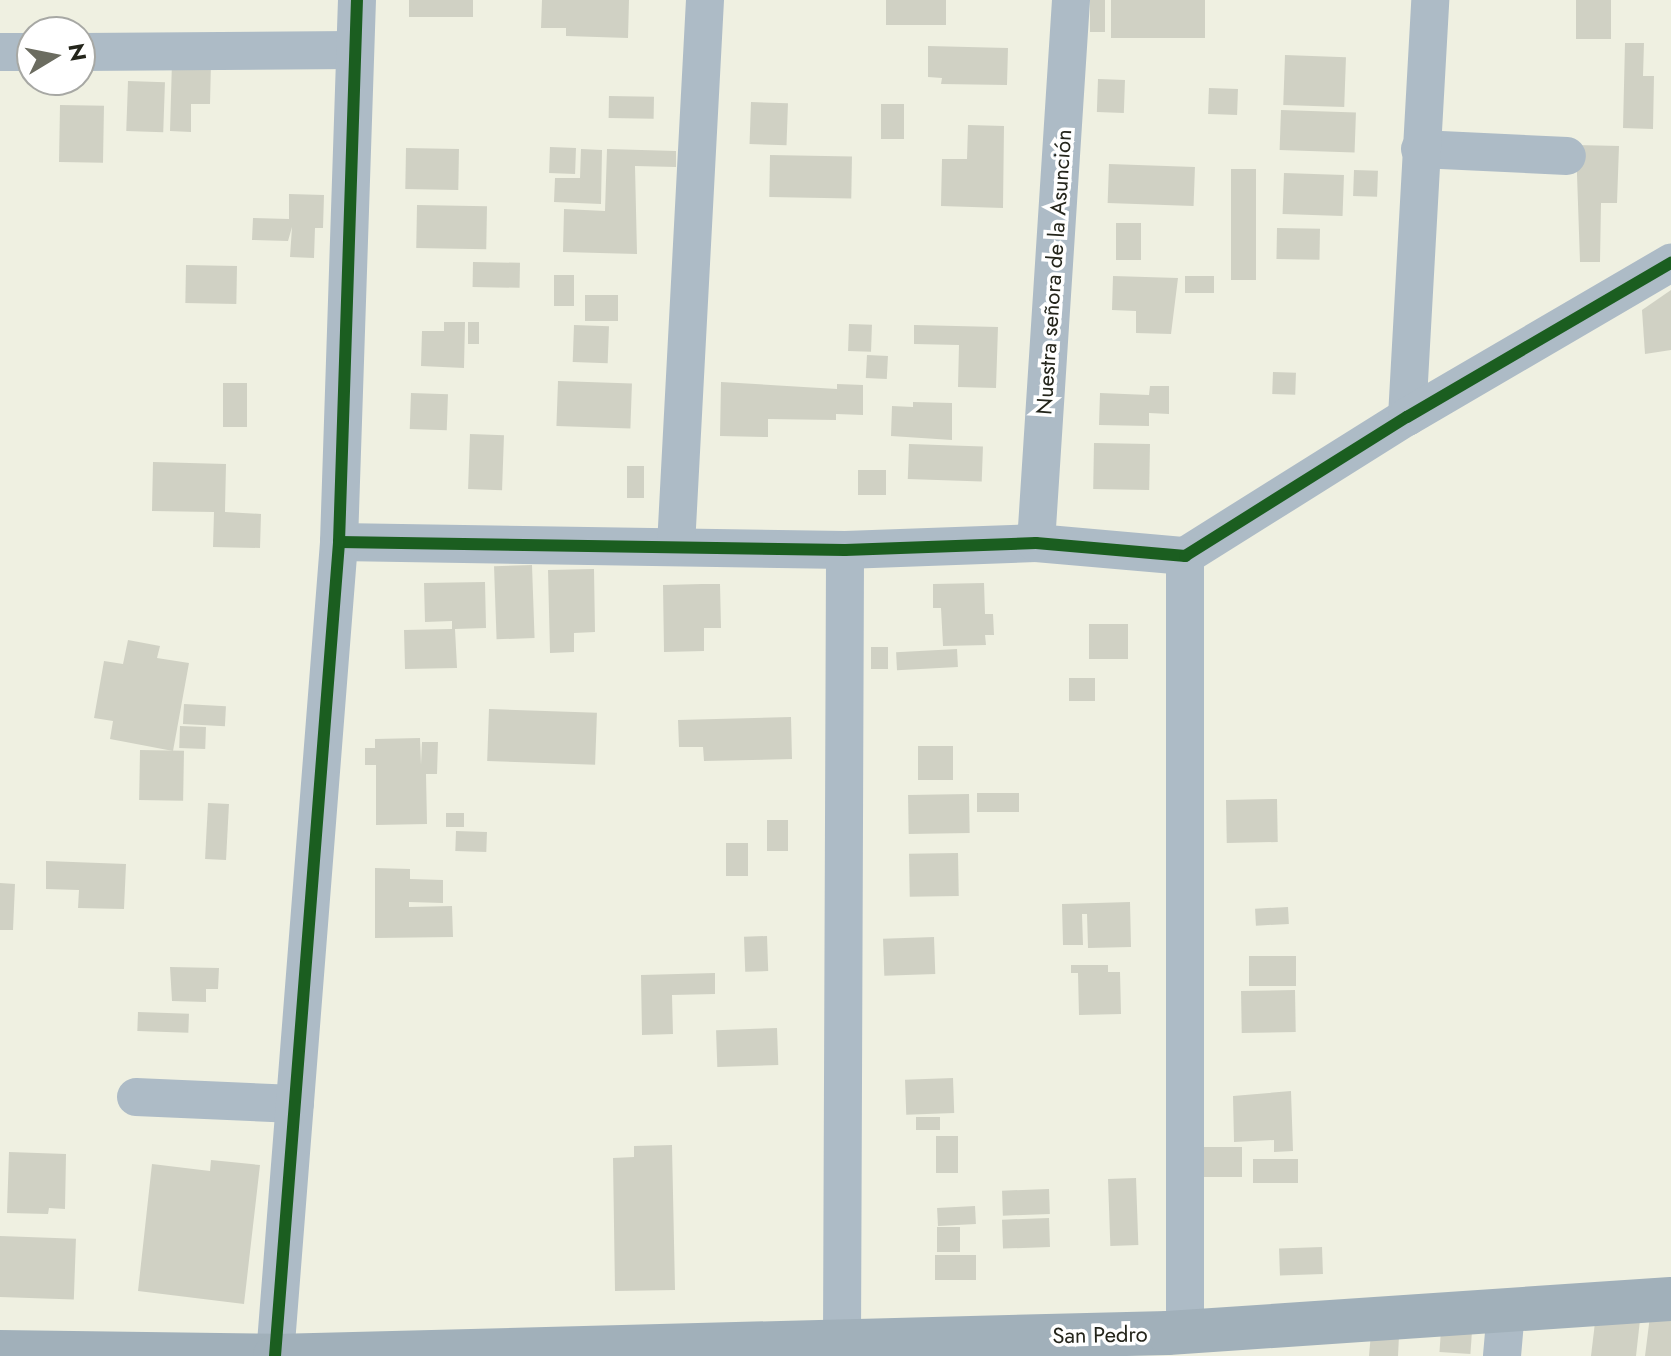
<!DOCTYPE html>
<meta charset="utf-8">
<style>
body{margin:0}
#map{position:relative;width:1671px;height:1356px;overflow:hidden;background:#eff0e1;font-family:Jost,sans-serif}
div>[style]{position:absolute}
.building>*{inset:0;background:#d0d1c4;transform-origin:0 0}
.minor>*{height:38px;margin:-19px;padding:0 19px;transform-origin:19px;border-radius:19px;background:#adbbc6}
.major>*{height:44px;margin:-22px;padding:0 22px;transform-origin:22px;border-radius:22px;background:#a1b0ba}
.cycleway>*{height:12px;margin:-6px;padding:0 6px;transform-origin:6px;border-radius:6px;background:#1b5e20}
span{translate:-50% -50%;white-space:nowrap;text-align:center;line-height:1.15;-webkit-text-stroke:7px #fff;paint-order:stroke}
.street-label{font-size:22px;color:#24251b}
.north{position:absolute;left:16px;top:16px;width:80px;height:80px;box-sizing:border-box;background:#fff;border:2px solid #a7a8a4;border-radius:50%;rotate:80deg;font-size:22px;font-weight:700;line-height:32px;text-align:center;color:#24251b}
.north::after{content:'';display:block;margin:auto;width:28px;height:36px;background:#6b6c60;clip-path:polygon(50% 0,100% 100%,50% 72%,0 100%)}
</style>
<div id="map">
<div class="building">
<i style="left:409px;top:0;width:64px;height:17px"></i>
<i style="clip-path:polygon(542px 0,629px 0,628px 38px,566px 36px,566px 28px,541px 28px)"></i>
<i style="left:886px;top:0;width:60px;height:25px"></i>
<i style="left:1090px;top:0;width:15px;height:32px"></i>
<i style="left:1111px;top:0;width:94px;height:38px"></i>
<i style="left:1576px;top:0;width:35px;height:39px"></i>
<i style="clip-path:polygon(1625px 43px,1644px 43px,1643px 76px,1654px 76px,1653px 129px,1623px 128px)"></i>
<i style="clip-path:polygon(928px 46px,1008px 48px,1007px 85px,941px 84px,942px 78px,928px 77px)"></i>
<i style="left:1285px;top:55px;width:61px;height:50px;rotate:2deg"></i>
<i style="clip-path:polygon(172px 61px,211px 62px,210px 104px,191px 104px,191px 132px,170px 131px)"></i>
<i style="left:1098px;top:79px;width:27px;height:33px;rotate:2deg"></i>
<i style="left:128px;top:81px;width:37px;height:50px;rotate:2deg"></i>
<i style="left:1209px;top:88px;width:29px;height:26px;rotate:2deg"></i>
<i style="left:609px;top:96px;width:45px;height:22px;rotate:1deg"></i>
<i style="left:751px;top:102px;width:37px;height:42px;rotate:2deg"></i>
<i style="left:881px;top:104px;width:23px;height:35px"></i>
<i style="left:60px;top:105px;width:44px;height:57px;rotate:1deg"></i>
<i style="left:1281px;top:110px;width:75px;height:40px;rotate:2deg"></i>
<i style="clip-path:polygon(968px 125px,1004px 126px,1003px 208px,941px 206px,942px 159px,967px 159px)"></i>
<i style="clip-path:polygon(1576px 145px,1619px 146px,1617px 203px,1601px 203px,1600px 262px,1580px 262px)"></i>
<i style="left:550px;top:147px;width:26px;height:26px;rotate:2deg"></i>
<i style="left:406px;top:148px;width:53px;height:41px;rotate:1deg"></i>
<i style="clip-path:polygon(581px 149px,602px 150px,601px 204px,554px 202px,555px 178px,580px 178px)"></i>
<i style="clip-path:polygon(607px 149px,676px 151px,676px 167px,635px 166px,637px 254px,563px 252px,564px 209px,605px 211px)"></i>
<i style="left:770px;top:155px;width:82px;height:42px;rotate:1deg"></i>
<i style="left:1109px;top:164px;width:86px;height:39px;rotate:2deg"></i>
<i style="left:1231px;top:169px;width:25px;height:111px"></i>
<i style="left:1354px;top:170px;width:24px;height:26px;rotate:2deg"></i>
<i style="left:1284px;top:173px;width:60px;height:41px;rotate:2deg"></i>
<i style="clip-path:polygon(289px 194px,324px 195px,323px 228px,315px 228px,314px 258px,290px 257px,292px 227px,288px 241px,252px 240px,253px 218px,289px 219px)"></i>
<i style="left:417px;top:205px;width:70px;height:43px;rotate:1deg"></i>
<i style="left:1116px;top:223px;width:25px;height:37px"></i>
<i style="left:1277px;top:228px;width:43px;height:31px;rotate:1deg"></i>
<i style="left:473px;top:262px;width:47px;height:25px;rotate:1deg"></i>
<i style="left:186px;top:265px;width:51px;height:38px;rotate:1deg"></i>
<i style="left:554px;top:275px;width:20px;height:31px"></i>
<i style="clip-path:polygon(1113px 276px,1178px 278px,1171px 334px,1136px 333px,1136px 311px,1112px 310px)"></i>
<i style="left:1185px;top:276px;width:29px;height:17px"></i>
<i style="clip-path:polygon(1671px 290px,1671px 350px,1645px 354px,1642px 310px)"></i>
<i style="left:585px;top:295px;width:33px;height:26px"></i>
<i style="clip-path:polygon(444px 322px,465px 322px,464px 368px,421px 366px,422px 331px,444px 331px)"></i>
<i style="left:468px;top:322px;width:11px;height:22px"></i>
<i style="left:849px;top:324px;width:23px;height:27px;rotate:2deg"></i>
<i style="left:574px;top:325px;width:35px;height:37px;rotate:2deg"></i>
<i style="clip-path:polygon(914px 325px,998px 327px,996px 388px,958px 387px,959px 345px,914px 344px)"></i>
<i style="left:867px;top:355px;width:21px;height:23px;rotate:3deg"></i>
<i style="left:1273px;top:372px;width:23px;height:22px;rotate:2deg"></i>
<i style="left:558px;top:381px;width:74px;height:45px;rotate:2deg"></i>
<i style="clip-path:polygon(721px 382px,837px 389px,837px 384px,863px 385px,863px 415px,836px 414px,836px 420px,768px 419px,768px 437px,720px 436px)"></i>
<i style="left:223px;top:383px;width:24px;height:44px"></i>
<i style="clip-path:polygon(1150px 386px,1169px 386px,1169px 414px,1149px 413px,1149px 426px,1099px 425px,1100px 393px,1149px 395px)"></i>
<i style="left:411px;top:393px;width:37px;height:36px;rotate:2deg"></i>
<i style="clip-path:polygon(913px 402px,952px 403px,952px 440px,891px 436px,892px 406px,913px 407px)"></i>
<i style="left:470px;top:434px;width:34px;height:55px;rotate:2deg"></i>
<i style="left:1094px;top:443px;width:56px;height:46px;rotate:1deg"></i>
<i style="left:909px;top:444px;width:74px;height:35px;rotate:2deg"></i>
<i style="clip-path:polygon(153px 462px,226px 464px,225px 512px,261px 514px,260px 548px,213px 547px,214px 512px,152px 511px)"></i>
<i style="left:627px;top:466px;width:17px;height:32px"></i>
<i style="left:858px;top:470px;width:28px;height:25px"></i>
<i style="left:532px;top:565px;width:73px;height:38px;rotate:88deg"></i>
<i style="clip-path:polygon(594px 569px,595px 632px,574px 633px,574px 652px,550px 653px,548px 570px)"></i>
<i style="clip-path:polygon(485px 582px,486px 628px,455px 629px,457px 668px,405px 669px,404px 630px,452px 629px,452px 621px,425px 622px,424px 583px)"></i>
<i style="clip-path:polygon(984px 583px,985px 614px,993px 614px,994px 635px,985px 635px,986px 645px,943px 646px,941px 608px,933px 608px,933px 584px)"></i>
<i style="clip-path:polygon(702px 584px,720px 584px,721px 628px,704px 628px,704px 651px,664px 652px,663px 585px)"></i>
<i style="left:1128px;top:624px;width:35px;height:39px;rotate:90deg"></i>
<i style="clip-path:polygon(128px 640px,160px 646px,157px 658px,189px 663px,173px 751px,110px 739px,113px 721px,94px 718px,104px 661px,123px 664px)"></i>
<i style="left:871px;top:647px;width:17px;height:22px"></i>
<i style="left:957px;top:649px;width:18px;height:61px;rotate:87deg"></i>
<i style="left:1069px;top:678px;width:26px;height:23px"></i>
<i style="left:184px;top:704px;width:42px;height:20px;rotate:3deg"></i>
<i style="left:489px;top:709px;width:108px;height:52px;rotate:2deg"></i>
<i style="clip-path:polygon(791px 717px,792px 759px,704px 761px,703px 747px,679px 747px,678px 720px)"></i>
<i style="left:180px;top:726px;width:26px;height:22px;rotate:2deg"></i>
<i style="clip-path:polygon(420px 738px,421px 765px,422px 742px,438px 742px,437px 774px,426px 774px,427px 824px,376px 825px,376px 765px,365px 765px,365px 748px,375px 748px,375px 739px)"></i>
<i style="left:918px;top:746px;width:35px;height:34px"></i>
<i style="left:140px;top:750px;width:44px;height:50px;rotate:1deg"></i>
<i style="left:1019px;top:793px;width:19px;height:42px;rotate:90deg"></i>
<i style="left:969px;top:794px;width:39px;height:61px;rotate:89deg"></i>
<i style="left:1277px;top:799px;width:43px;height:51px;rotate:89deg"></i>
<i style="left:208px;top:803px;width:21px;height:56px;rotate:3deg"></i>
<i style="left:446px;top:813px;width:18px;height:14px"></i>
<i style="left:767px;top:820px;width:21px;height:31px"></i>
<i style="left:456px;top:831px;width:31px;height:20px;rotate:2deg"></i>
<i style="left:726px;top:843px;width:22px;height:33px"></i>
<i style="left:958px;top:853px;width:43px;height:49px;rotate:89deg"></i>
<i style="clip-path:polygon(46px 861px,126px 864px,124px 909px,78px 908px,79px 890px,46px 889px)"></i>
<i style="clip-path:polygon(375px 868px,410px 869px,410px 879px,443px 880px,443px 903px,409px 902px,409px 907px,452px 906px,453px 937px,375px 938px)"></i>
<i style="clip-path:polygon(0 883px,15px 884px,13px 930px,0 930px)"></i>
<i style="clip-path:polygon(1130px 902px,1131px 947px,1088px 948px,1087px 914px,1082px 914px,1083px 945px,1063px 945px,1062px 904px)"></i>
<i style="left:1288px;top:907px;width:17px;height:33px;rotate:87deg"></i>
<i style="left:767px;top:936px;width:35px;height:23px;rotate:88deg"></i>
<i style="left:934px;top:937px;width:37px;height:51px;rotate:88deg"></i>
<i style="left:1296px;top:956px;width:30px;height:47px;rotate:90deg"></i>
<i style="clip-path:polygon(1071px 965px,1108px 965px,1108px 972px,1120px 972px,1121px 1014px,1079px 1015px,1078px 973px,1071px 973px)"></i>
<i style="clip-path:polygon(170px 967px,219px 968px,218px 989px,206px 989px,206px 1002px,172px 1001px)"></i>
<i style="clip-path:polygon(715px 973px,715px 994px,672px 995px,673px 1034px,642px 1035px,641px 975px)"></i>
<i style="left:1295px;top:990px;width:42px;height:54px;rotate:89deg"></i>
<i style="left:138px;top:1012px;width:51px;height:19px;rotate:2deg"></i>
<i style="left:777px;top:1028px;width:37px;height:61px;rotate:88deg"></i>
<i style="left:953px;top:1078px;width:35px;height:48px;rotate:88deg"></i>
<i style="clip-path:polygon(1291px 1091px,1293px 1151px,1274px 1152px,1274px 1140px,1234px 1142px,1233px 1096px)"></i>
<i style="left:940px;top:1117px;width:13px;height:24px;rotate:90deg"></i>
<i style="left:936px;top:1136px;width:22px;height:37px"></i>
<i style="clip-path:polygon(672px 1145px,675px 1290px,615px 1291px,613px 1158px,634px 1157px,634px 1146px)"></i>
<i style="left:1242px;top:1147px;width:30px;height:44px;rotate:90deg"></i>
<i style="clip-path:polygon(9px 1152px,66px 1154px,65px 1209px,49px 1208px,48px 1214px,7px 1213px)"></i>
<i style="left:1253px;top:1159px;width:45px;height:24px"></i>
<i style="clip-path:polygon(211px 1160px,260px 1165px,244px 1304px,138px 1291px,152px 1164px,210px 1171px)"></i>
<i style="left:1136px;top:1178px;width:67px;height:28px;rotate:88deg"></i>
<i style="left:1049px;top:1189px;width:25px;height:47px;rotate:88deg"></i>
<i style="left:975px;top:1206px;width:18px;height:38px;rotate:87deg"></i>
<i style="left:1049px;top:1218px;width:29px;height:47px;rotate:88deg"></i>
<i style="left:937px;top:1227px;width:23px;height:25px"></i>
<i style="left:0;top:1236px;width:76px;height:61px;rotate:2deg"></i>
<i style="left:1322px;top:1247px;width:27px;height:43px;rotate:88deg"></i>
<i style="left:935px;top:1255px;width:41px;height:25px"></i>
<i style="clip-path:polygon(1652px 1300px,1671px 1302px,1671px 1356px,1645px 1356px)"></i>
<i style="clip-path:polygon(1596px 1314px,1640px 1320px,1636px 1356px,1591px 1356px)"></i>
<i style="left:1441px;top:1330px;width:31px;height:22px;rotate:4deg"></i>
<i style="clip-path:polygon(1371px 1333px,1399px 1336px,1398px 1356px,1369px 1356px)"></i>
</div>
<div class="minor">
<i style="left:0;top:52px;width:32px"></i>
<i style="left:80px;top:52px;width:273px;rotate:-0.4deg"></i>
<i style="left:1420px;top:149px;width:147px;rotate:2.7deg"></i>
<i style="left:1407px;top:417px;width:418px;rotate:-86.8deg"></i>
<i style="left:339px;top:542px;width:506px;rotate:0.91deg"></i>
<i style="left:845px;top:550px;width:191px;rotate:-2.1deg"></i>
<i style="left:1036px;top:543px;width:150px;rotate:5deg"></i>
<i style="left:1185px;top:556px;width:262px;rotate:-32.1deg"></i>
<i style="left:1407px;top:417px;width:306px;rotate:-30.3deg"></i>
<i style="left:1036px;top:543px;width:544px;rotate:-86.31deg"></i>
<i style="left:676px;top:546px;width:547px;rotate:-86.96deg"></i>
<i style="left:1185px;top:556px;width:776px;rotate:90deg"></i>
<i style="left:136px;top:1097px;width:159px;rotate:2.5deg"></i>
<i style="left:842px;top:1341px;width:791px;rotate:-89.78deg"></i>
<i style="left:275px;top:1356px;width:817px;rotate:-85.5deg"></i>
<i style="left:339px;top:542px;width:542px;rotate:-88.1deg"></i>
<i style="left:1502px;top:1356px;width:46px;rotate:-85deg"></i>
</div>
<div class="major">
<i style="left:0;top:1352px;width:275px;rotate:0.8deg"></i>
<i style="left:275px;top:1356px;width:893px;rotate:-1.48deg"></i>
<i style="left:1168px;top:1333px;width:504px;rotate:-3.87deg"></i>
</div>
<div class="cycleway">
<i style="left:339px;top:542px;width:506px;rotate:0.91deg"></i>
<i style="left:845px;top:550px;width:191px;rotate:-2.1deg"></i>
<i style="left:1036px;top:543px;width:150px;rotate:5deg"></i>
<i style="left:1185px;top:556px;width:262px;rotate:-32.1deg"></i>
<i style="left:1407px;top:417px;width:306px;rotate:-30.3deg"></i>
<i style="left:275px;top:1356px;width:817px;rotate:-85.5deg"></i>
<i style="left:339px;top:542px;width:542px;rotate:-88.1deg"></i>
</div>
<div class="street-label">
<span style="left:1054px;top:272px;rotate:-86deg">Nuestra señora de la Asunción</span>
<span style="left:1100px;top:1335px;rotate:-1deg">San Pedro</span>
</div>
<div class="north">N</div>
</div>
